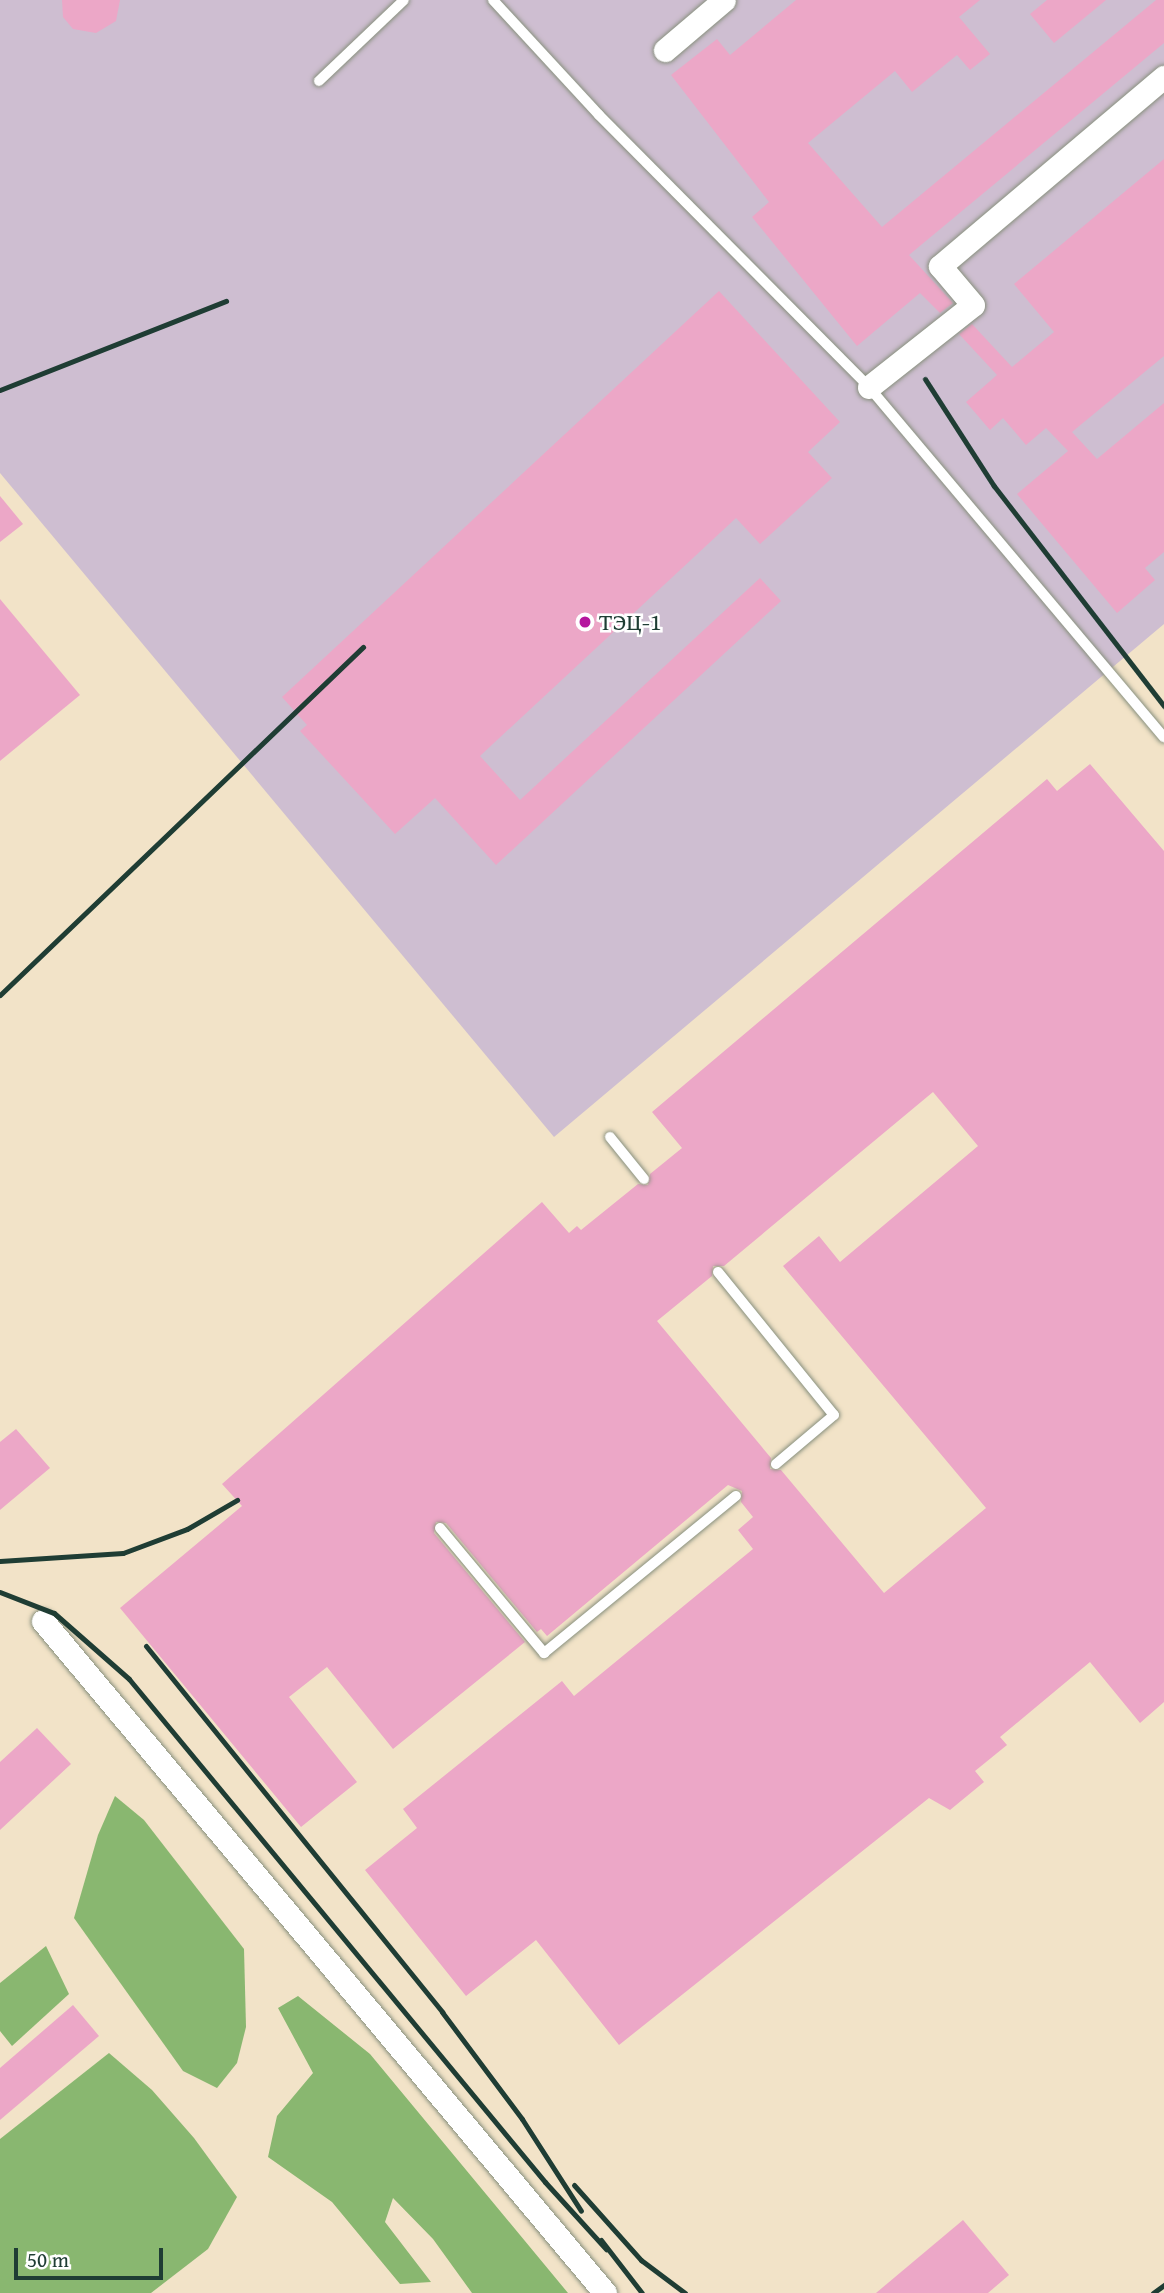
<!DOCTYPE html>
<meta charset="utf-8">
<style>
body{margin:0}
#map{position:relative;width:1164px;height:2293px;overflow:hidden;background:#f2e3c8;font-family:"Gentium Book Plus",serif}
div>[style]{position:absolute}
.industrial>*{inset:0;background:#cebed1}
.forest>*{inset:0;background:#89b770}
.building>*{inset:0;background:#eca7c7}
.roads{filter:drop-shadow(0 0 2px #88907e) drop-shadow(0 0 2px #88907e)}
.lane>*{height:10px;margin:-5px;padding:0 5px;transform-origin:5px;border-radius:5px;background:#fff}
.street>*{height:23px;margin:-11.5px;padding:0 11.5px;transform-origin:11.5px;border-radius:11.5px;background:#fff}
.rail>*{height:5px;margin:-2.5px;padding:0 2.5px;transform-origin:2.5px;border-radius:2.5px;background:#1f3d34}
.dots>*{width:19px;height:19px;translate:-50% -50%;box-sizing:border-box;border:4px solid #fff;border-radius:50%}
span{translate:-50% -50%;white-space:nowrap;text-align:center;line-height:1.15;-webkit-text-stroke:5px #fff;paint-order:stroke}
.poi-label{font-size:24px;color:#1f3d34}
.left{translate:0 -50%;text-align:left}
.scale{position:absolute;left:14px;top:2248px;width:149px;height:32px;box-sizing:border-box;border:4px solid #1f3d34;border-top:0;padding-left:9px;font-size:21px;line-height:24px;white-space:nowrap;color:#1f3d34;-webkit-text-stroke:5px #fff;paint-order:stroke}
</style>
<div id="map">
<div class="industrial">
<i style="clip-path:polygon(0 0,1164px 0,1164px 624px,554px 1137px,0 473px)"></i>
</div>
<div class="forest">
<i style="clip-path:polygon(115px 1796px,144px 1820px,244px 1949px,246px 2027px,237px 2063px,217px 2088px,183px 2071px,74px 1918px,98px 1835px)"></i>
<i style="clip-path:polygon(46px 1946px,69px 1994px,12px 2046px,0 2031px,0 1983px)"></i>
<i style="clip-path:polygon(298px 1996px,370px 2054px,568px 2293px,472px 2293px,433px 2239px,393px 2198px,385px 2222px,431px 2282px,400px 2284px,332px 2202px,268px 2157px,277px 2116px,313px 2073px,278px 2008px)"></i>
<i style="clip-path:polygon(109px 2053px,152px 2090px,194px 2138px,237px 2197px,208px 2249px,151px 2293px,0 2293px,0 2139px)"></i>
</div>
<div class="building">
<i style="clip-path:polygon(62px 0,120px 0,116px 21px,96px 33px,73px 29px,63px 17px)"></i>
<i style="clip-path:polygon(796px 0,980px 0,959px 17px,990px 54px,970px 70px,957px 55px,912px 92px,895px 71px,808px 143px,882px 227px,1156px 0,1164px 0,1164px 43px,909px 255px,953px 303px,940px 313px,920px 293px,857px 346px,752px 217px,769px 202px,671px 75px,717px 39px,730px 55px)"></i>
<i style="clip-path:polygon(1047px 0,1106px 0,1054px 43px,1030px 14px)"></i>
<i style="clip-path:polygon(1164px 159px,1164px 356px,1072px 432px,1097px 459px,1164px 403px,1164px 552px,1145px 568px,1155px 580px,1117px 613px,1017px 494px,1068px 451px,1046px 428px,1026px 445px,1003px 418px,990px 430px,966px 402px,997px 375px,959px 334px,972px 324px,1012px 367px,1054px 332px,1014px 284px)"></i>
<i style="clip-path:polygon(719px 291px,840px 422px,808px 452px,832px 478px,760px 544px,736px 518px,480px 756px,520px 800px,760px 578px,781px 601px,496px 865px,435px 798px,395px 834px,300px 731px,307px 725px,282px 697px)"></i>
<i style="clip-path:polygon(0 496px,23px 524px,0 542px)"></i>
<i style="clip-path:polygon(0 599px,80px 695px,0 761px)"></i>
<i style="clip-path:polygon(evenodd,1090px 764px,1164px 851px,1164px 1702px,1140px 1723px,1090px 1662px,1000px 1737px,1007px 1745px,975px 1771px,984px 1782px,950px 1810px,929px 1798px,619px 2045px,536px 1940px,466px 1996px,365px 1870px,417px 1828px,403px 1809px,562px 1681px,574px 1696px,753px 1549px,738px 1530px,753px 1517px,741px 1502px,742px 1491px,728px 1485px,547px 1636px,541px 1629px,537px 1632px,446px 1523px,436px 1522px,434px 1533px,525px 1642px,393px 1749px,327px 1667px,289px 1697px,357px 1782px,301px 1827px,120px 1608px,242px 1506px,222px 1484px,542px 1202px,569px 1233px,577px 1226px,581px 1230px,638px 1184px,648px 1185px,650px 1174px,682px 1148px,652px 1112px,1047px 779px,1057px 791px,1090px 764px,933px 1092px,978px 1146px,840px 1262px,819px 1236px,783px 1266px,986px 1508px,884px 1593px,781px 1470px,770px 1469px,771px 1458px,657px 1321px,712px 1276px,713px 1266px,724px 1266px,933px 1092px)"></i>
<i style="clip-path:polygon(16px 1429px,50px 1468px,0 1510px,0 1442px)"></i>
<i style="clip-path:polygon(37px 1728px,71px 1764px,0 1830px,0 1762px)"></i>
<i style="clip-path:polygon(73px 2005px,99px 2036px,0 2120px,0 2068px)"></i>
<i style="clip-path:polygon(963px 2220px,1009px 2275px,988px 2293px,876px 2293px)"></i>
</div>
<div class="roads">
<div class="lane">
<i style="left:493px;top:0;width:156px;rotate:47.3deg"></i>
<i style="left:599px;top:115px;width:383px;rotate:45.2deg"></i>
<i style="left:869px;top:387px;width:458px;rotate:49.9deg"></i>
<i style="left:319px;top:81px;width:117px;rotate:-43.6deg"></i>
<i style="left:610px;top:1137px;width:54px;rotate:51deg"></i>
<i style="left:718px;top:1272px;width:184px;rotate:51deg"></i>
<i style="left:834px;top:1415px;width:76px;rotate:139.8deg"></i>
<i style="left:440px;top:1528px;width:163px;rotate:50.2deg"></i>
<i style="left:544px;top:1653px;width:248px;rotate:-39.3deg"></i>
</div>
<div class="street">
<i style="left:665px;top:50px;width:77px;rotate:-40.3deg"></i>
<i style="left:869px;top:387px;width:132px;rotate:-38.3deg"></i>
<i style="left:973px;top:305px;width:51px;rotate:-130.2deg"></i>
<i style="left:940px;top:266px;width:293px;rotate:-40.2deg"></i>
<i style="left:43px;top:1621px;width:876px;rotate:50.09deg"></i>
</div>
</div>
<div class="rail">
<i style="left:925px;top:379px;width:127px;rotate:57.2deg"></i>
<i style="left:994px;top:486px;width:278px;rotate:52.3deg"></i>
<i style="left:0;top:390px;width:243px;rotate:-21.5deg"></i>
<i style="left:0;top:995px;width:503px;rotate:-43.79deg"></i>
<i style="left:0;top:1561px;width:123px;rotate:-3.7deg"></i>
<i style="left:123px;top:1553px;width:68px;rotate:-20.6deg"></i>
<i style="left:187px;top:1529px;width:58px;rotate:-30.1deg"></i>
<i style="left:0;top:1592px;width:58px;rotate:21.3deg"></i>
<i style="left:54px;top:1613px;width:100px;rotate:41.3deg"></i>
<i style="left:129px;top:1679px;width:653px;rotate:50.41deg"></i>
<i style="left:545px;top:2182px;width:91px;rotate:47.7deg"></i>
<i style="left:146px;top:1646px;width:471px;rotate:51deg"></i>
<i style="left:442px;top:2012px;width:134px;rotate:53.2deg"></i>
<i style="left:522px;top:2119px;width:109px;rotate:57.3deg"></i>
<i style="left:574px;top:2185px;width:101px;rotate:48.2deg"></i>
<i style="left:641px;top:2260px;width:55px;rotate:36.9deg"></i>
<i style="left:601px;top:2240px;width:67px;rotate:52.3deg"></i>
<i style="left:1153px;top:2293px;width:14px;rotate:-36deg"></i>
</div>
<div class="dots">
<i style="left:585px;top:622px;background:#b5179e"></i>
</div>
<div class="poi-label">
<span class="left" style="left:599px;top:622px">ТЭЦ-1</span>
</div>
<div class="scale">50 m</div>
</div>
